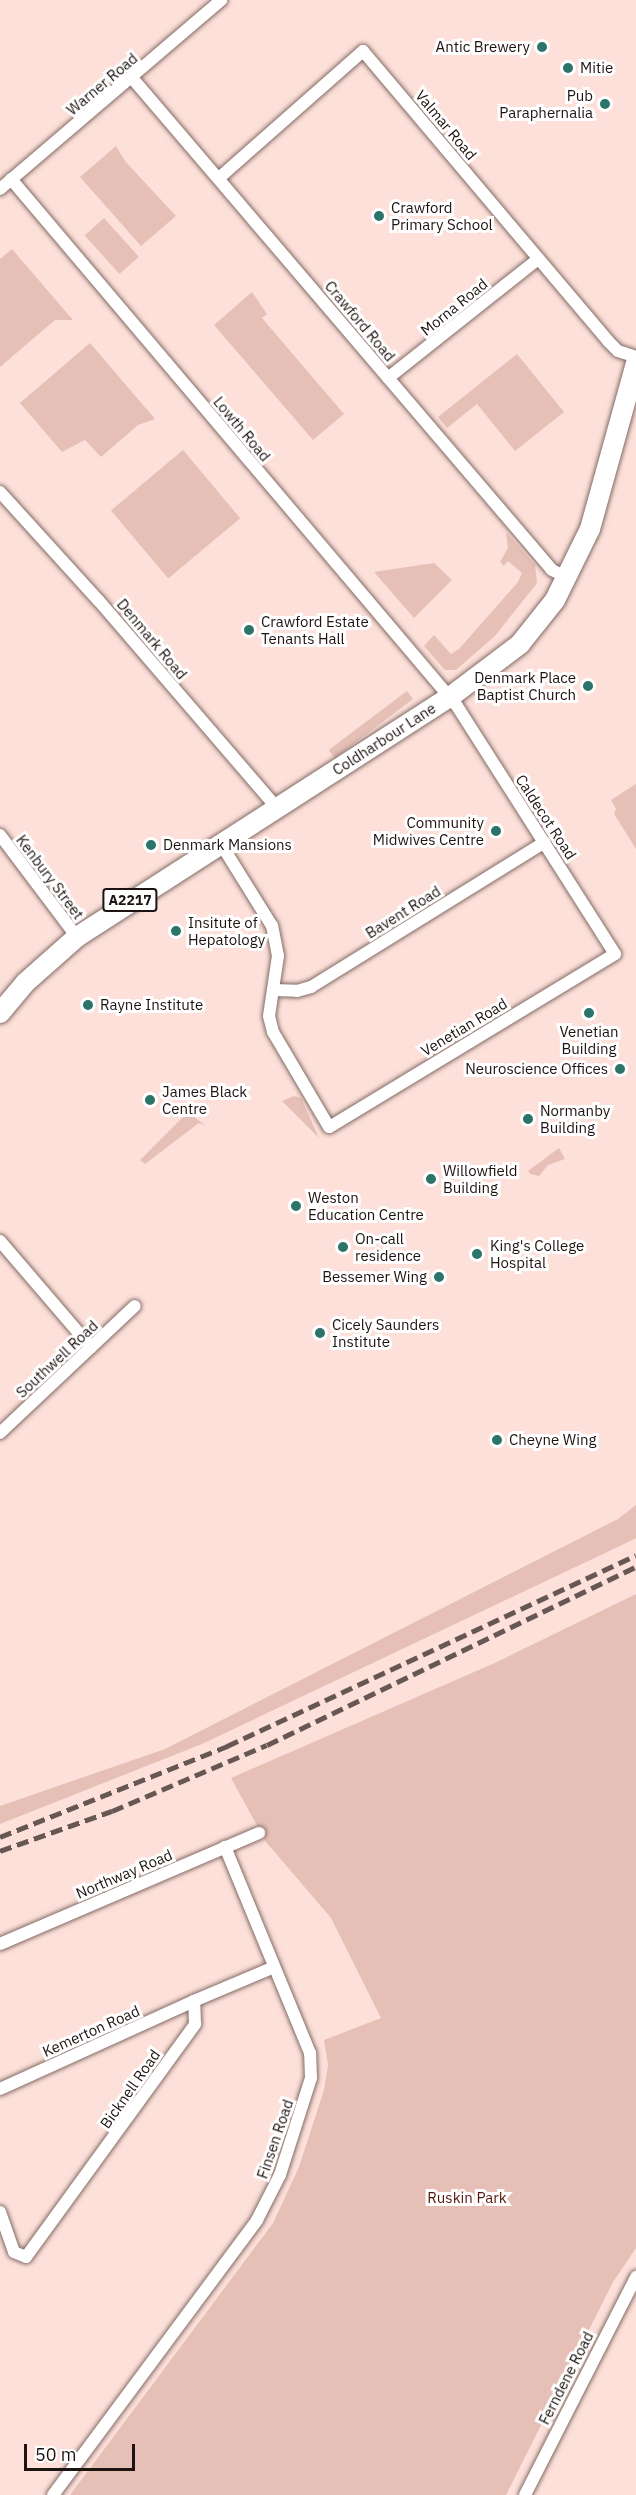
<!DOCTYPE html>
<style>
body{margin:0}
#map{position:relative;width:636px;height:2495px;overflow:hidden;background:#fce0d9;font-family:"IBM Plex Sans",sans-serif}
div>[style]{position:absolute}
.green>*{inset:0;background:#e6c0b7;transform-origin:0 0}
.roads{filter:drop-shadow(0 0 2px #846b66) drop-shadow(0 0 2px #846b66)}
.minor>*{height:12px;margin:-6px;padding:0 6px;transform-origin:6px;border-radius:6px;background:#fff}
.primary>*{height:20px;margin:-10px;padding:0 10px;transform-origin:10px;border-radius:10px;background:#fff}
.rail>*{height:4.5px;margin-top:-2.25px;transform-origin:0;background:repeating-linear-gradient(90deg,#675754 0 12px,transparent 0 18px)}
.dots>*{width:16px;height:16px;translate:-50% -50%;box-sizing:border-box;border:3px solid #fff;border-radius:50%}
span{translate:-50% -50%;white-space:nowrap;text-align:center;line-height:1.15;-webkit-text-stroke:6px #fff;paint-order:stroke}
.shield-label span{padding:2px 4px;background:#fff;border:2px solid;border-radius:4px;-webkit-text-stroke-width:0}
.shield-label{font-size:14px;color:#1d1311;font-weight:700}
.poi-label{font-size:15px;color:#1d1311}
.right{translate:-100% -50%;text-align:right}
.left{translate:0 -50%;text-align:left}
.street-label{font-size:15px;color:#1d1311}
.park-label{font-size:15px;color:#56170c}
.scale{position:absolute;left:24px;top:2444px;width:111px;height:27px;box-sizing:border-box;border:3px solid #1d1311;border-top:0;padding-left:8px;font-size:18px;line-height:21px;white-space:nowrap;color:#1d1311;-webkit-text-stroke:4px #fff;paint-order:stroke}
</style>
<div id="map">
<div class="green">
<i style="clip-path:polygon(116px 146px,125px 161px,176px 216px,141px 246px,80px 177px)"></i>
<i style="left:104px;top:218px;width:52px;height:26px;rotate:48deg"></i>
<i style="clip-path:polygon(12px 249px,73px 320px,55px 320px,0 367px,0 259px)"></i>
<i style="clip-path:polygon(252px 292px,267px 314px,262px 318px,344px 414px,313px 440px,214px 325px)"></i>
<i style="clip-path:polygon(90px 343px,155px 419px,138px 425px,101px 457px,85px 440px,62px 452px,20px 403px)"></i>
<i style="clip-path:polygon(517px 354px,564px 412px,515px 451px,477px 404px,447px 428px,438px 417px)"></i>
<i style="left:183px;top:450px;width:89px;height:94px;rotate:50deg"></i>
<i style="clip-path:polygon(506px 532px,535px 565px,537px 583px,495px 636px,456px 670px,445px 670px,424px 646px,434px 635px,451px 654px,459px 649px,518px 582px,522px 573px,508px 561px,504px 566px,500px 562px,508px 548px)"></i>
<i style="clip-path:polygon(434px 563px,452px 580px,414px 618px,374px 572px)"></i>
<i style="left:407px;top:691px;width:10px;height:98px;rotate:53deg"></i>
<i style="clip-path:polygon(636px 784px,636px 849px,614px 814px,616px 809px,611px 800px)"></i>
<i style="clip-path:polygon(294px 1096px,301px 1098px,319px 1138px,282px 1101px)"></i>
<i style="clip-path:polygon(188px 1112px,206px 1126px,199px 1123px,145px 1164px,140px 1160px)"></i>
<i style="clip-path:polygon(559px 1148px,565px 1159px,548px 1165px,539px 1176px,530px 1174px,528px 1171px)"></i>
<i style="clip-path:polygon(636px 1505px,636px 1538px,622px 1545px,202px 1744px,0 1824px,0 1806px,165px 1749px,618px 1519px)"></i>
<i style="clip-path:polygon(636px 1594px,636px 2248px,613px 2282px,506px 2495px,70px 2495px,273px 2223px,299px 2167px,324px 2090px,328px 2065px,324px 2040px,381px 2018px,331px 1918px,266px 1842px,231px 1778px,497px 1662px)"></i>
</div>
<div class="roads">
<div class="minor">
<i style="left:133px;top:79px;width:645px;rotate:49.52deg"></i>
<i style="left:552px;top:570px;width:18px;rotate:27deg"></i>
<i style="left:219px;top:178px;width:192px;rotate:-41.4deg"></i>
<i style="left:363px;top:51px;width:380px;rotate:49.8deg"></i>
<i style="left:608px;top:341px;width:14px;rotate:45deg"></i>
<i style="left:618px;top:351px;width:19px;rotate:18deg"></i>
<i style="left:11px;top:179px;width:690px;rotate:49.76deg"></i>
<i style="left:457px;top:706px;width:294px;rotate:57.5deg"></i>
<i style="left:615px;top:954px;width:334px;rotate:148.8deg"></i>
<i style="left:329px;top:1127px;width:110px;rotate:-120.5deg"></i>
<i style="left:273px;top:1032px;width:16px;rotate:-104deg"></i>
<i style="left:269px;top:1016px;width:61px;rotate:-81.5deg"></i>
<i style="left:278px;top:956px;width:31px;rotate:-101deg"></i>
<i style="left:272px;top:926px;width:97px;rotate:-121.9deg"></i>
<i style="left:0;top:189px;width:291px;rotate:-40.5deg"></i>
<i style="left:388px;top:378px;width:191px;rotate:-38.4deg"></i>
<i style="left:0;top:492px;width:147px;rotate:47.8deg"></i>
<i style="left:99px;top:601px;width:273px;rotate:49.3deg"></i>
<i style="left:0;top:835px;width:128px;rotate:53deg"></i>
<i style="left:273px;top:990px;width:24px;rotate:2deg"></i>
<i style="left:297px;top:991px;width:15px;rotate:-16deg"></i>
<i style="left:311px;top:987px;width:275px;rotate:-31.8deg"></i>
<i style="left:0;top:1241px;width:140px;rotate:49.4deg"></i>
<i style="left:0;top:1433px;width:185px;rotate:-43.3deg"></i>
<i style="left:0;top:1944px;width:282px;rotate:-23.2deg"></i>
<i style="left:0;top:2089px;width:213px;rotate:-24.4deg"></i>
<i style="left:0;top:2212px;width:42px;rotate:70.7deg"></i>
<i style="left:14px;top:2252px;width:13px;rotate:23deg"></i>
<i style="left:26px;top:2257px;width:288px;rotate:-54deg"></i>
<i style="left:195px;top:2024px;width:23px;rotate:-92deg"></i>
<i style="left:194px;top:2001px;width:87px;rotate:-23deg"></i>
<i style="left:53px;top:2495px;width:342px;rotate:-53.4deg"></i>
<i style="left:257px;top:2220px;width:51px;rotate:-62.9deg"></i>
<i style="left:280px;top:2175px;width:102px;rotate:-72.3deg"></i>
<i style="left:311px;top:2078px;width:25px;rotate:-92deg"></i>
<i style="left:310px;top:2053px;width:223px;rotate:-112.4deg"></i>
<i style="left:525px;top:2495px;width:245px;rotate:-63deg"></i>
</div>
<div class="primary">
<i style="left:0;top:1013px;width:39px;rotate:-50deg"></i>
<i style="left:25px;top:983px;width:69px;rotate:-41.5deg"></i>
<i style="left:77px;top:937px;width:444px;rotate:-32.8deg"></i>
<i style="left:450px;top:697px;width:88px;rotate:-37.1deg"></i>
<i style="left:520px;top:644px;width:56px;rotate:-51.5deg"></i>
<i style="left:555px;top:600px;width:79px;rotate:-63.8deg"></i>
<i style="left:590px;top:529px;width:172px;rotate:-74.5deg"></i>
</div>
</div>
<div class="rail">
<i style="left:0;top:1837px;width:245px;rotate:-21.8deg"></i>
<i style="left:227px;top:1746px;width:451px;rotate:-25deg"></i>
<i style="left:0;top:1851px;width:119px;rotate:-19.7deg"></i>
<i style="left:112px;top:1811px;width:168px;rotate:-23.1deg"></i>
<i style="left:267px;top:1745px;width:410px;rotate:-25.8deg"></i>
</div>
<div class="dots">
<i style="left:542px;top:47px;background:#2c7369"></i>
<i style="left:568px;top:68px;background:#2c7369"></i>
<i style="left:605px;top:104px;background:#2c7369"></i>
<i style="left:379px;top:216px;background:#2c7369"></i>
<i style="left:249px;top:630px;background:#2c7369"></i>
<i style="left:588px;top:686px;background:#2c7369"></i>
<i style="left:496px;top:831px;background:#2c7369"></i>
<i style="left:151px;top:845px;background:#2c7369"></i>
<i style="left:176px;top:931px;background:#2c7369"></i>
<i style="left:88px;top:1005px;background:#2c7369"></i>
<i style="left:589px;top:1013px;background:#2c7369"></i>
<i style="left:620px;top:1069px;background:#2c7369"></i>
<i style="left:150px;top:1100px;background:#2c7369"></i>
<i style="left:528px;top:1119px;background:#2c7369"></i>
<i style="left:431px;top:1179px;background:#2c7369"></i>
<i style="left:296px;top:1206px;background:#2c7369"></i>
<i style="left:343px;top:1247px;background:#2c7369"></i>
<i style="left:477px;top:1254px;background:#2c7369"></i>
<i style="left:439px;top:1277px;background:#2c7369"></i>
<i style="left:320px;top:1333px;background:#2c7369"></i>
<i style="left:497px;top:1440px;background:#2c7369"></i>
</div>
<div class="shield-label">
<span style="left:130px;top:900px">A2217</span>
</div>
<div class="poi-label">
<span class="right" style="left:530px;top:47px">Antic Brewery</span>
<span class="left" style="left:580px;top:68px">Mitie</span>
<span class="right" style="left:593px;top:104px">Pub<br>Paraphernalia</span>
<span class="left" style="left:391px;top:216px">Crawford<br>Primary School</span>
<span class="left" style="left:261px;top:630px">Crawford Estate<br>Tenants Hall</span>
<span class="right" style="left:576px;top:686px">Denmark Place<br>Baptist Church</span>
<span class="right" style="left:484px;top:831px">Community<br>Midwives Centre</span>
<span class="left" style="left:163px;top:845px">Denmark Mansions</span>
<span class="left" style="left:188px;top:931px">Insitute of<br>Hepatology</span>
<span class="left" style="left:100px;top:1005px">Rayne Institute</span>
<span style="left:589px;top:1040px">Venetian<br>Building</span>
<span class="right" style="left:608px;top:1069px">Neuroscience Offices</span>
<span class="left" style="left:162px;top:1100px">James Black<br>Centre</span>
<span class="left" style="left:540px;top:1119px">Normanby<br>Building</span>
<span class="left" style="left:443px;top:1179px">Willowfield<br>Building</span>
<span class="left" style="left:308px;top:1206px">Weston<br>Education Centre</span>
<span class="left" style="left:355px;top:1247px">On-call<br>residence</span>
<span class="left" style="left:490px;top:1254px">King's College<br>Hospital</span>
<span class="right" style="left:427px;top:1277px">Bessemer Wing</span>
<span class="left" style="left:332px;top:1333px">Cicely Saunders<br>Institute</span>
<span class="left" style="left:509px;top:1440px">Cheyne Wing</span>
</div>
<div class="street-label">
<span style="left:102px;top:84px;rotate:-40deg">Warner Road</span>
<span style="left:446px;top:125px;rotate:50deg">Valmar Road</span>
<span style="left:454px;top:307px;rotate:-39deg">Morna Road</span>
<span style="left:360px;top:321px;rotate:50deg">Crawford Road</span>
<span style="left:242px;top:429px;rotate:50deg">Lowth Road</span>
<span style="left:152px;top:639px;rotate:50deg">Denmark Road</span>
<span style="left:384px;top:739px;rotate:-33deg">Coldharbour Lane</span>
<span style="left:546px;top:817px;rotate:57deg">Caldecot Road</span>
<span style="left:50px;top:877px;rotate:53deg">Kenbury Street</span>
<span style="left:403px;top:912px;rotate:-32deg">Bavent Road</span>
<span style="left:464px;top:1027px;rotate:-31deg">Venetian Road</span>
<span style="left:57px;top:1359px;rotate:-43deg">Southwell Road</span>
<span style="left:124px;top:1874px;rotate:-23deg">Northway Road</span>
<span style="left:91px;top:2031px;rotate:-24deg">Kemerton Road</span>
<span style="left:130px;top:2089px;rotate:-55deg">Bicknell Road</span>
<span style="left:275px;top:2139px;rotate:-71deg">Finsen Road</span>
<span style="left:566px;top:2378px;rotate:-63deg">Ferndene Road</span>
</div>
<div class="park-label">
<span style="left:467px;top:2198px">Ruskin Park</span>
</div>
<div class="scale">50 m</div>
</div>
